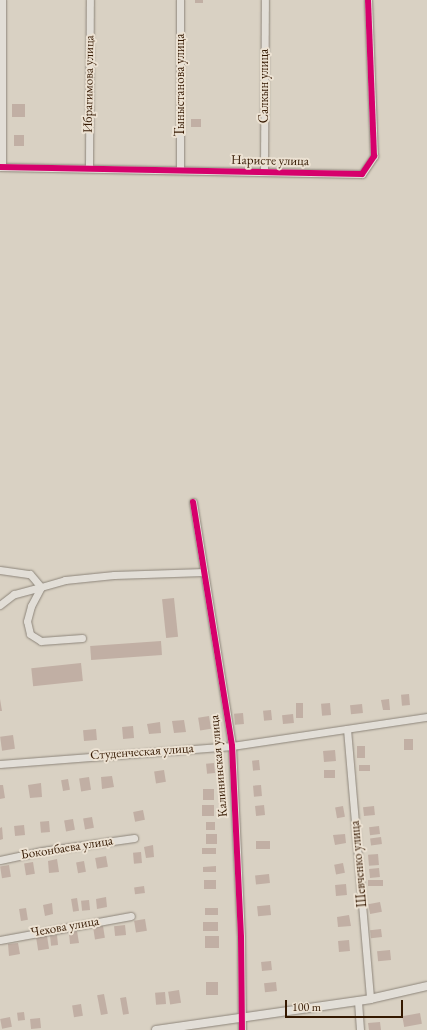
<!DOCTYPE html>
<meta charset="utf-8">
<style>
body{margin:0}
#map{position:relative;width:427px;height:1030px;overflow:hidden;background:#d9d1c3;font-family:"EB Garamond",serif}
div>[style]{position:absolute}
.building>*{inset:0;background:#c1afa4;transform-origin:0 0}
.roads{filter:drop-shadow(0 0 1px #8d857a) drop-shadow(0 0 1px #8d857a)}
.minor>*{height:7px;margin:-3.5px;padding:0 3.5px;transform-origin:3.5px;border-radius:3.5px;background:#e2ded7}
.tertiary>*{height:8px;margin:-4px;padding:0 4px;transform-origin:4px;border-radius:4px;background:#e2ded7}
.cycleway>*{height:6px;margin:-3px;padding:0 3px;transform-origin:3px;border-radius:3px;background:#d6006c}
span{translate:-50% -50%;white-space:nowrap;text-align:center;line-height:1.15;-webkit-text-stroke:4px #ece2d3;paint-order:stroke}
.street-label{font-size:13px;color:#341800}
.scale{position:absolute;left:285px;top:1000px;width:118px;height:18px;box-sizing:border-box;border:2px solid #341800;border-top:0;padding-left:5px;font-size:12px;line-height:14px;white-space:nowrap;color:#341800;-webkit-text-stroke:3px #ece2d3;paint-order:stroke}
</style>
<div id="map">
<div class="building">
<i style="left:195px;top:0;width:8px;height:3px"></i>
<i style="left:12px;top:104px;width:13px;height:13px"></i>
<i style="left:191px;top:119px;width:10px;height:8px"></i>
<i style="left:14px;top:135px;width:10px;height:11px"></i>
<i style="left:174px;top:598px;width:39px;height:12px;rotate:84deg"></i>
<i style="left:161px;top:641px;width:14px;height:71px;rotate:86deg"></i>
<i style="left:81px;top:663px;width:18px;height:50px;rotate:84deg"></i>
<i style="left:409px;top:694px;width:11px;height:8px;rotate:85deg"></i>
<i style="clip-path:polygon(0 699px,2px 711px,0 711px)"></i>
<i style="clip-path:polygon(389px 699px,390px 710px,383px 710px,381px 700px)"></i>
<i style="left:296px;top:703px;width:7px;height:15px"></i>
<i style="left:330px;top:703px;width:12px;height:9px;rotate:85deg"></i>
<i style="left:362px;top:704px;width:9px;height:12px;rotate:84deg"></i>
<i style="left:271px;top:710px;width:10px;height:8px;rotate:84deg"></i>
<i style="left:243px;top:713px;width:11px;height:9px;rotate:85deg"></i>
<i style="left:293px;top:714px;width:9px;height:11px;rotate:84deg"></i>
<i style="left:209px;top:716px;width:13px;height:11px;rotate:81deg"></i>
<i style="clip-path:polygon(184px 720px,186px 732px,174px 733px,172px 721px)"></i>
<i style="clip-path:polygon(160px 722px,161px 733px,149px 734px,147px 724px)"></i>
<i style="left:133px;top:726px;width:12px;height:11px;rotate:85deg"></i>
<i style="left:96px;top:729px;width:11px;height:13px;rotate:85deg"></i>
<i style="left:13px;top:735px;width:14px;height:13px;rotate:82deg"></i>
<i style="left:404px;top:739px;width:9px;height:11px"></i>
<i style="left:357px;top:746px;width:8px;height:12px"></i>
<i style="left:335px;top:750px;width:11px;height:12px;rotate:85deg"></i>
<i style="left:259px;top:760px;width:10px;height:7px;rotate:84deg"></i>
<i style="left:214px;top:763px;width:10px;height:8px;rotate:84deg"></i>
<i style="left:370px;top:765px;width:6px;height:11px;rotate:90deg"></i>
<i style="left:164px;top:770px;width:12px;height:10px;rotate:81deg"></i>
<i style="left:335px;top:770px;width:8px;height:11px;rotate:90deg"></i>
<i style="clip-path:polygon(112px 776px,114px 787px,102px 789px,101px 777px)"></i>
<i style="left:89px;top:777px;width:13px;height:10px;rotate:81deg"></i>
<i style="left:68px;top:779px;width:11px;height:7px;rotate:80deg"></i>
<i style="clip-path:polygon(41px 783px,42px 797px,30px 798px,28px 785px)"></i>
<i style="clip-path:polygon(0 785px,3px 785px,5px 798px,0 799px)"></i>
<i style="left:261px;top:785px;width:11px;height:8px;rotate:85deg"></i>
<i style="left:203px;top:789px;width:11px;height:11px"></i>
<i style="left:202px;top:805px;width:12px;height:11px"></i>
<i style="left:264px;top:805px;width:10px;height:9px;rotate:84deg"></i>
<i style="left:343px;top:806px;width:11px;height:8px;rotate:80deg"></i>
<i style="left:374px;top:806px;width:9px;height:11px;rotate:84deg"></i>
<i style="left:143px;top:810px;width:10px;height:10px;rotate:79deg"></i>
<i style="left:92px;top:817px;width:11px;height:9px;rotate:80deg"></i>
<i style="left:73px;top:819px;width:11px;height:9px;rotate:80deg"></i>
<i style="left:49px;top:821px;width:11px;height:9px;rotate:85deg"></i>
<i style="left:206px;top:822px;width:9px;height:8px"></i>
<i style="left:24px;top:825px;width:10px;height:10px;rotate:84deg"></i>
<i style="left:379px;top:826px;width:8px;height:10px;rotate:83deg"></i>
<i style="clip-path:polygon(2px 827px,3px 839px,0 840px,0 828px)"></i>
<i style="left:217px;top:834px;width:10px;height:11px;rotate:90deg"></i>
<i style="clip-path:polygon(345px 834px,346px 843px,335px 845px,333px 835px)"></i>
<i style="left:381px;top:837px;width:7px;height:11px;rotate:82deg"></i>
<i style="left:270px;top:841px;width:8px;height:14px;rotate:90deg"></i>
<i style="clip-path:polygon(153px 845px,154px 857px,146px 858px,144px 847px)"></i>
<i style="left:216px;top:848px;width:6px;height:14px;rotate:90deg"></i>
<i style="left:141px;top:852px;width:11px;height:8px;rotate:85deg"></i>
<i style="left:378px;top:854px;width:11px;height:10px;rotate:85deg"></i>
<i style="left:106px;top:856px;width:11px;height:11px;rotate:80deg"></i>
<i style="clip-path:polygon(57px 859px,59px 872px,49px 873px,48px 861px)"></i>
<i style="left:84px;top:861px;width:11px;height:8px;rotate:80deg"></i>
<i style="left:33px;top:862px;width:12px;height:9px;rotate:81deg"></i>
<i style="left:343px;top:863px;width:10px;height:9px;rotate:79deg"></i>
<i style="left:9px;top:865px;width:12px;height:9px;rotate:81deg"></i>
<i style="clip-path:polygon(216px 866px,216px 872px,203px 872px,203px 867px)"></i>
<i style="left:379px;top:868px;width:9px;height:10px;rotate:84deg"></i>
<i style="left:269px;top:874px;width:9px;height:14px;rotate:84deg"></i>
<i style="left:204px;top:880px;width:12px;height:9px"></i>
<i style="left:383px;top:880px;width:6px;height:15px;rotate:90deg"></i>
<i style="left:346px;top:884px;width:11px;height:11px;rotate:85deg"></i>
<i style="left:144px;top:886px;width:7px;height:10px;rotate:82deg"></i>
<i style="clip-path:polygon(106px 897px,107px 907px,97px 909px,96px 899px)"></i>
<i style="left:77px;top:898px;width:13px;height:6px;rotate:81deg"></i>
<i style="left:89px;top:900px;width:10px;height:8px;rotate:84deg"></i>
<i style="left:380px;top:902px;width:10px;height:12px;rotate:79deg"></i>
<i style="clip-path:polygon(52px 903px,53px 914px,45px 916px,43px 905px)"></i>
<i style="left:270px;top:905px;width:10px;height:13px;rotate:84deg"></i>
<i style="left:26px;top:908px;width:12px;height:7px;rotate:81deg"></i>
<i style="left:205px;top:908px;width:13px;height:7px"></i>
<i style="clip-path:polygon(349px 915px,351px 926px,338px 927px,337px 917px)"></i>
<i style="left:145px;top:919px;width:12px;height:11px;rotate:81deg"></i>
<i style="left:203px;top:922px;width:15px;height:9px"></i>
<i style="left:125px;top:925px;width:10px;height:11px;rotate:84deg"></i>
<i style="left:103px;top:926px;width:12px;height:10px;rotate:81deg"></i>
<i style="left:381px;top:929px;width:8px;height:11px;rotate:83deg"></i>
<i style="clip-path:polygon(77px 931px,79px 943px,70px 944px,69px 933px)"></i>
<i style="left:57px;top:935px;width:10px;height:7px;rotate:84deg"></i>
<i style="left:47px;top:936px;width:13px;height:11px;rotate:81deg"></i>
<i style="left:205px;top:936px;width:14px;height:12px"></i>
<i style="left:349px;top:940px;width:11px;height:11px;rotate:85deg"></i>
<i style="clip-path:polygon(18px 943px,20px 954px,9px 956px,8px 944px)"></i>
<i style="left:390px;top:950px;width:10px;height:13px;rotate:84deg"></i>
<i style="left:271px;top:961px;width:9px;height:10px;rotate:84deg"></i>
<i style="left:206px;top:982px;width:12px;height:13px"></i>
<i style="left:276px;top:982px;width:9px;height:12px;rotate:84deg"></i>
<i style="left:179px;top:990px;width:13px;height:11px;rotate:81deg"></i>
<i style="left:165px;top:992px;width:12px;height:10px;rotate:85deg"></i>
<i style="left:104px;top:994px;width:20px;height:7px;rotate:79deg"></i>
<i style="left:126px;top:997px;width:17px;height:6px;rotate:80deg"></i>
<i style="left:81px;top:1004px;width:12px;height:9px;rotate:81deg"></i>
<i style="left:24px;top:1012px;width:8px;height:7px;rotate:83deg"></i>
<i style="left:420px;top:1013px;width:11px;height:18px;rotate:80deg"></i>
<i style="left:10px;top:1017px;width:10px;height:10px;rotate:79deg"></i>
<i style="left:40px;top:1018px;width:10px;height:10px;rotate:84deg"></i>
<i style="clip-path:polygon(380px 1022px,381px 1030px,369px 1030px,368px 1023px)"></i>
</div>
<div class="roads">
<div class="minor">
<i style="left:0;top:167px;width:362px;rotate:1.1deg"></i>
<i style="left:362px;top:174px;width:22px;rotate:-56deg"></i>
<i style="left:374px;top:156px;width:156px;rotate:-92.2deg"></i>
<i style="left:2px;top:167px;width:167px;rotate:-90deg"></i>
<i style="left:89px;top:168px;width:168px;rotate:-89.7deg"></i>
<i style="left:180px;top:170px;width:170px;rotate:-90deg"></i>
<i style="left:264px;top:172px;width:172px;rotate:-89.7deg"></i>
<i style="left:193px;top:502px;width:247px;rotate:80.9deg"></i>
<i style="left:232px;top:746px;width:191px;rotate:87.3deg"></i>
<i style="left:241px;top:937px;width:93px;rotate:89.4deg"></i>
<i style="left:0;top:570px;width:30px;rotate:8deg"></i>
<i style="left:30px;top:574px;width:17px;rotate:50deg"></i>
<i style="left:41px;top:587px;width:28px;rotate:165deg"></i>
<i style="left:14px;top:594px;width:18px;rotate:142deg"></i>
<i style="left:82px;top:638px;width:41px;rotate:175.8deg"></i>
<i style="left:41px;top:641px;width:13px;rotate:-148deg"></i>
<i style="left:30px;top:634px;width:13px;rotate:-103deg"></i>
<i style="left:27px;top:621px;width:16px;rotate:-75deg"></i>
<i style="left:31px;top:606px;width:21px;rotate:-62deg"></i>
<i style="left:41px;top:587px;width:25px;rotate:-16deg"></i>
<i style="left:65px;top:580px;width:49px;rotate:-5.8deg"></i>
<i style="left:114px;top:575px;width:90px;rotate:-1.9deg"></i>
<i style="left:347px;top:729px;width:271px;rotate:85.1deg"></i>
<i style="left:0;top:764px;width:233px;rotate:-4.4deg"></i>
<i style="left:232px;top:746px;width:197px;rotate:-8.5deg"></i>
<i style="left:0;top:860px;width:43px;rotate:-12.1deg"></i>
<i style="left:42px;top:851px;width:93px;rotate:-8deg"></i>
<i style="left:0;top:940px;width:133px;rotate:-10.4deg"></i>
<i style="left:358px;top:1001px;width:29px;rotate:86deg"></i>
</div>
<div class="tertiary">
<i style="left:156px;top:1030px;width:216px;rotate:-8.2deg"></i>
<i style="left:370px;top:999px;width:58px;rotate:-12.8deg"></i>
</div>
</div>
<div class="cycleway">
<i style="left:0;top:167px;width:362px;rotate:1.1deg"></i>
<i style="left:362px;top:174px;width:22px;rotate:-56deg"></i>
<i style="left:374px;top:156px;width:156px;rotate:-92.2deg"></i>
<i style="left:193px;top:502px;width:247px;rotate:80.9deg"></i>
<i style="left:232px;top:746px;width:191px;rotate:87.3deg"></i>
<i style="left:241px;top:937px;width:93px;rotate:89.4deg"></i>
</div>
<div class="street-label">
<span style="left:89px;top:84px;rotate:-89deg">Ибрагимова улица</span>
<span style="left:180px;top:85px;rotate:-90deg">Тыныстанова улица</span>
<span style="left:264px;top:86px;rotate:-90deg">Салкын улица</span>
<span style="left:270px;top:161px;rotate:1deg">Наристе улица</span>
<span style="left:142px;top:752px;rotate:-4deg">Студенческая улица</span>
<span style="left:219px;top:766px;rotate:-95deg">Калининская улица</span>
<span style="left:67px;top:848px;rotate:-9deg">Боконбаева улица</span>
<span style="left:359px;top:864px;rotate:-95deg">Шевченко улица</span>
<span style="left:65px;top:927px;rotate:-10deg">Чехова улица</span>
</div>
<div class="scale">100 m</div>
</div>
